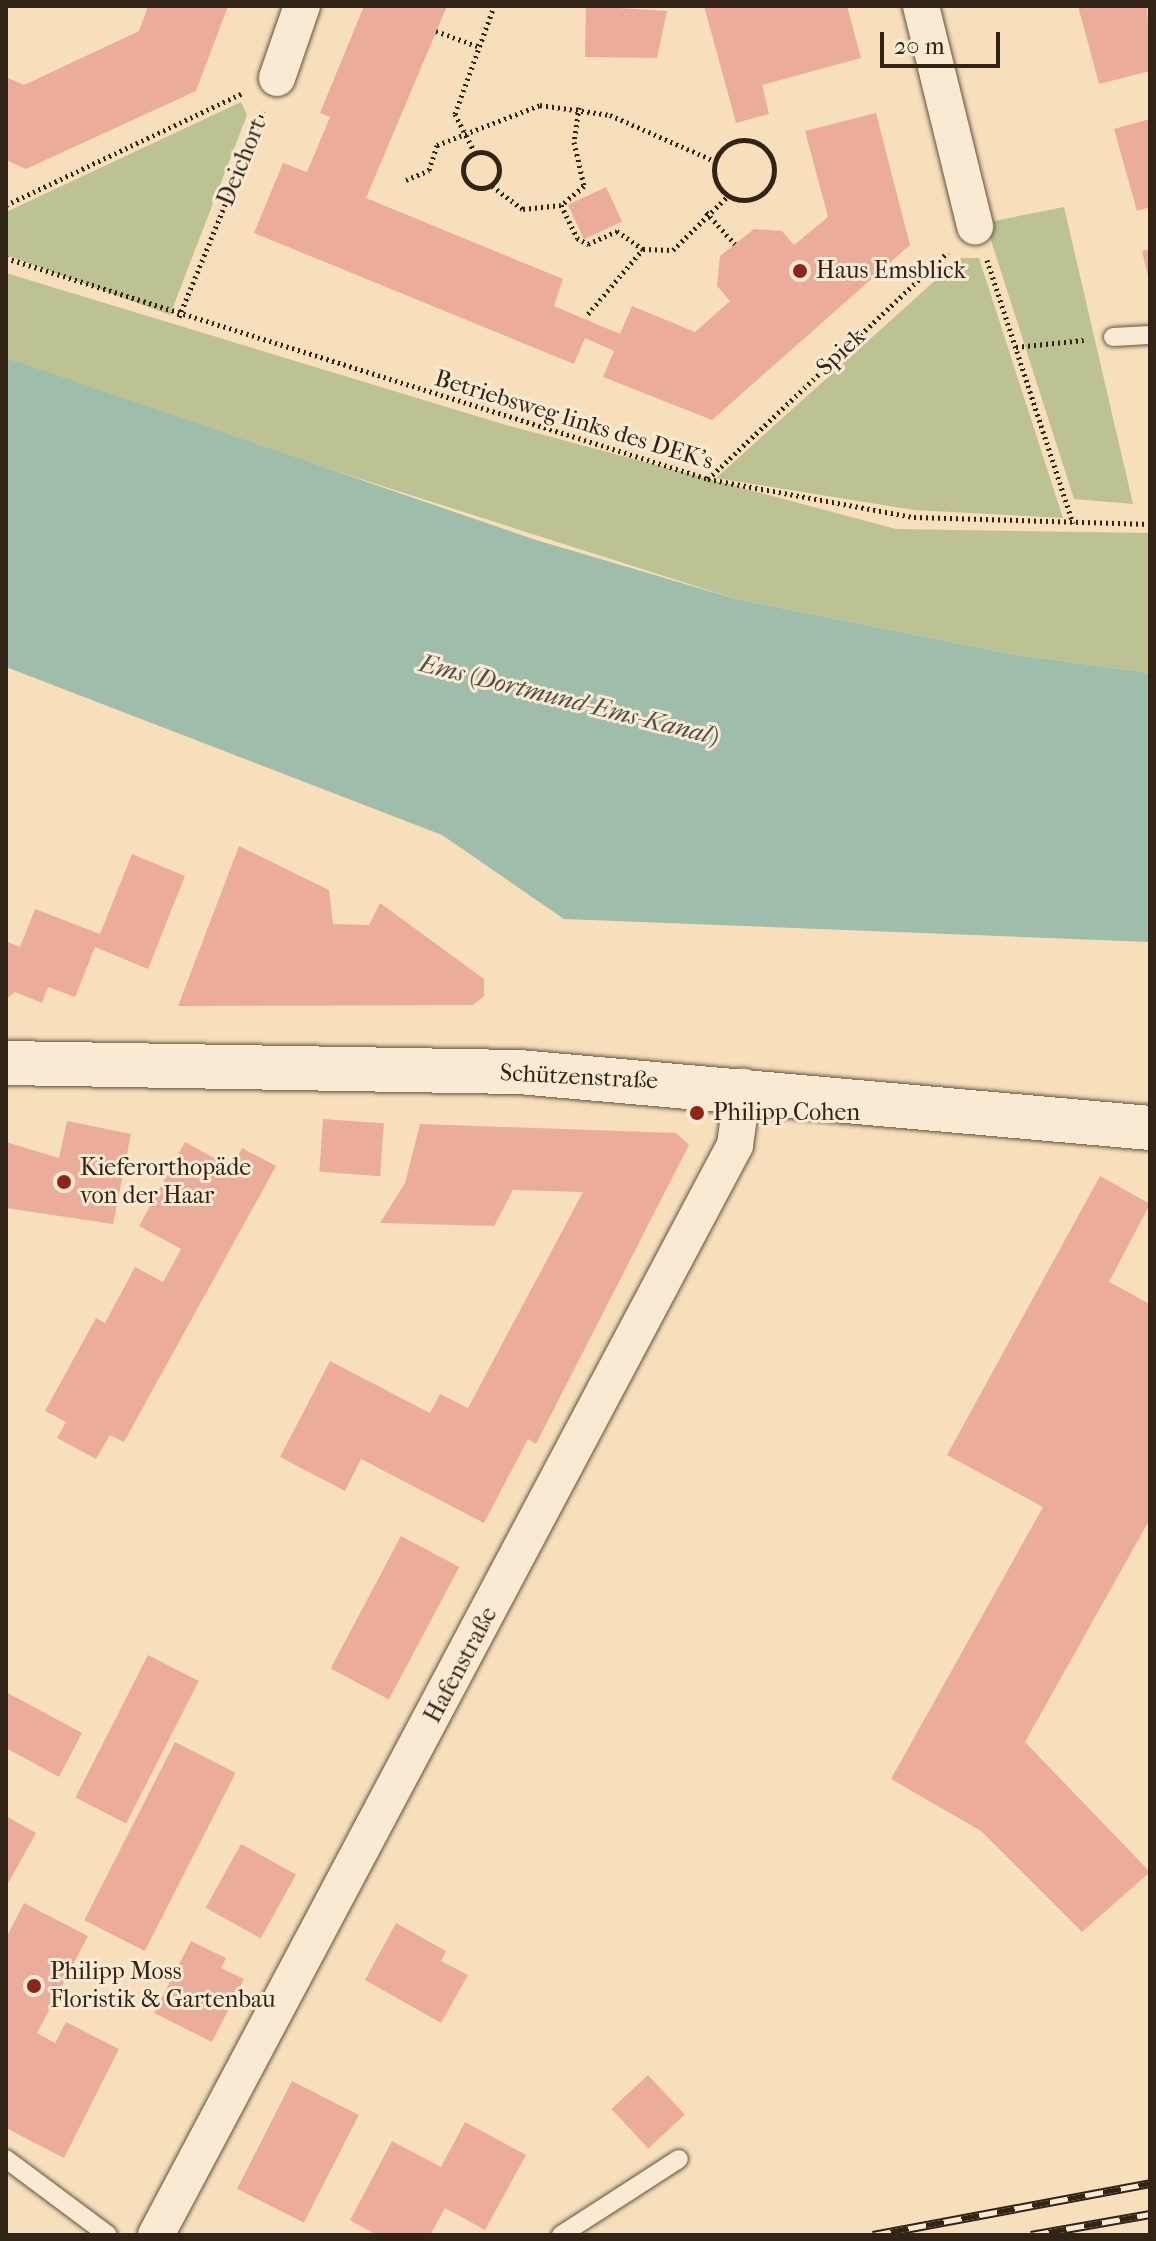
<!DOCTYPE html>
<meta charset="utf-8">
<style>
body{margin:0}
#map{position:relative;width:1156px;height:2241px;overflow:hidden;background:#f7dfbc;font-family:"IM FELL French Canon",serif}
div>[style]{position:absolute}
.green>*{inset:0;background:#bcc291}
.water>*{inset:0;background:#9ebdab}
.building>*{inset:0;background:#ebad9a;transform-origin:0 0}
.path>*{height:5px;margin-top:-2.5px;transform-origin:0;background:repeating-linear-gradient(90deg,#312315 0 2px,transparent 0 6px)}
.path>.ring{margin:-2.5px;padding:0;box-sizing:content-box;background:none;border:5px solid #312315;border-radius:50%}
.roads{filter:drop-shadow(0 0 2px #62523f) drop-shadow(0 0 2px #62523f)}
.lane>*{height:18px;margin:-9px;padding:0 9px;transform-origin:9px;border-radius:9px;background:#faead3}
.street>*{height:36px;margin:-18px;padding:0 18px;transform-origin:18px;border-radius:18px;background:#faead3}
.secondary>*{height:44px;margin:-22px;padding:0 22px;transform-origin:22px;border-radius:22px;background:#faead3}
.rail>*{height:9px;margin-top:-4.5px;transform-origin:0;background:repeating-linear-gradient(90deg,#faead3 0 18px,#312315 0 36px);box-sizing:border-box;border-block:2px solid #312315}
.dots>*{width:22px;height:22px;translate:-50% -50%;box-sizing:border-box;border:4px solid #faead3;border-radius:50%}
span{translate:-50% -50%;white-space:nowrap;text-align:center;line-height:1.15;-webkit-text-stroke:6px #faead3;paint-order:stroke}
.street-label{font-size:24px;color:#312315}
.poi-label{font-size:24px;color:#312315}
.left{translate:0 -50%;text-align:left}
.water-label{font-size:26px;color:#525142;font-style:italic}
.frame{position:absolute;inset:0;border:8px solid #312315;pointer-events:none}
.scale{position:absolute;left:880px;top:32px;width:120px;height:36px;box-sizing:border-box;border:4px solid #312315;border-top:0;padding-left:10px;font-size:24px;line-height:28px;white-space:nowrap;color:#312315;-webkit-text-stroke:6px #faead3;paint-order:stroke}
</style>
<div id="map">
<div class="green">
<i style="clip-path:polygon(241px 102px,247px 115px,170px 315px,6px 255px,6px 212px)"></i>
<i style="clip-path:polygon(1064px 207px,1133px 504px,1074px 499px,989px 234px,994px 221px)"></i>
<i style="clip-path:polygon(960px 258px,979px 258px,1063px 518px,914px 510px,716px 478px)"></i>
<i style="clip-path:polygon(6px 273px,506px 425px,896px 529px,1150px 533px,1150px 673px,1017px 655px,736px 599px,188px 424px,6px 358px)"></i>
</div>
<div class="water">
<i style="clip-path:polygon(6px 358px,536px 540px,736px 599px,1017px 655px,1150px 673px,1150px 942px,564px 919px,442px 835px,6px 667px)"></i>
</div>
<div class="building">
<i style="clip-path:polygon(148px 6px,228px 6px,196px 91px,26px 169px,6px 160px,6px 77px,24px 85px,139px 31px)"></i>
<i style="clip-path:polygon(364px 6px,447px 6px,366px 198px,563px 279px,554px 306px,620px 334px,632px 306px,695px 332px,730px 301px,717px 286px,720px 256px,754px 229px,782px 231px,794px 245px,828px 217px,805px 131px,876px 113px,910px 245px,712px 420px,603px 377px,614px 351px,585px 338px,574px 364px,254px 233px,283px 163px,307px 172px,330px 117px,320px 113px)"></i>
<i style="clip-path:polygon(586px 6px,667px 11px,657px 58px,585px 57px)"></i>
<i style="clip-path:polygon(704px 6px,847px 6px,861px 58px,762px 85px,769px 114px,736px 123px)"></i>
<i style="clip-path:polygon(1078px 6px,1147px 6px,1150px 71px,1099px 84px)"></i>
<i style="clip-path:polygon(1150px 119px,1150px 207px,1137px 211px,1114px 129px)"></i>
<i style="left:606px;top:187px;width:38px;height:42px;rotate:65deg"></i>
<i style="clip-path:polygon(1150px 249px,1150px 279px,1149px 280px,1142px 251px)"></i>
<i style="clip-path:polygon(239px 846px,329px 890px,333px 924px,369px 925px,380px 903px,484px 979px,484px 996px,473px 1005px,178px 1006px)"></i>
<i style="clip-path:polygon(132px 854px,185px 876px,148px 969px,95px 947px,75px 997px,48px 987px,42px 1003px,15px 992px,6px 999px,6px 941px,20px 947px,35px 909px,100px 934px)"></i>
<i style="left:323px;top:1119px;width:61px;height:53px;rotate:4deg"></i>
<i style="clip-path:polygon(67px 1121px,131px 1134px,113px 1224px,6px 1208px,6px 1142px,59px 1158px)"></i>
<i style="clip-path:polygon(420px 1124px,676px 1133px,689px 1145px,536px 1444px,528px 1439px,484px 1523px,361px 1459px,345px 1491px,280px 1457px,330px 1361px,430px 1413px,440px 1394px,468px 1408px,583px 1192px,513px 1190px,494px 1226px,380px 1223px,405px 1183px)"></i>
<i style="clip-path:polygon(185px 1142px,232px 1168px,242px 1148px,276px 1166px,124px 1442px,110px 1435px,96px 1459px,57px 1438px,66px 1422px,45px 1411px,96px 1318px,105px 1323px,135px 1267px,163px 1282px,181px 1249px,139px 1226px)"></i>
<i style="clip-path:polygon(1100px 1176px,1150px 1204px,1109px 1282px,1150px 1304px,1150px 1519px,1025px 1742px,1150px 1872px,1082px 1932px,981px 1831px,891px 1779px,1043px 1507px,947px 1455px)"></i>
<i style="left:401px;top:1536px;width:66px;height:150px;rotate:28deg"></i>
<i style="left:148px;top:1655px;width:57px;height:160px;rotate:27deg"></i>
<i style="clip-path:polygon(6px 1692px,82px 1733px,59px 1777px,6px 1748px)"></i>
<i style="left:175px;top:1742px;width:68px;height:200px;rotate:27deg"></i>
<i style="clip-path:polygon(6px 1816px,36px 1833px,6px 1887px)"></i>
<i style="left:241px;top:1844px;width:63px;height:73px;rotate:29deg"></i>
<i style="clip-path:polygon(24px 1903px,88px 1936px,37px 2033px,55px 2043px,66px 2022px,119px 2049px,64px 2158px,6px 2128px,6px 1938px)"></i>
<i style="clip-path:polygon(396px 1923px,446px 1951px,441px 1961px,468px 1975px,441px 2023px,365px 1980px)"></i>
<i style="clip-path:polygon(191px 1941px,226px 1958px,221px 1968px,244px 1979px,212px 2042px,154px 2013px)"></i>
<i style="left:648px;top:2075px;width:54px;height:50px;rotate:47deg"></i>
<i style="left:292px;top:2081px;width:75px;height:121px;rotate:27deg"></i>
<i style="clip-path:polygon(465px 2122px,526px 2155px,485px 2230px,445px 2208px,430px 2235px,377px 2235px,350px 2220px,392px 2141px,441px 2167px)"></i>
</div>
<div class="path">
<i style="left:436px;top:31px;width:44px;rotate:20.1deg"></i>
<i style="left:579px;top:107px;width:35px;rotate:98deg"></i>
<i style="left:574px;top:142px;width:45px;rotate:77.2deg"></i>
<i style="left:584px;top:186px;width:30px;rotate:140deg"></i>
<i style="left:561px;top:205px;width:37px;rotate:64deg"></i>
<i style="left:577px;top:238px;width:13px;rotate:29deg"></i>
<i style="left:588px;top:244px;width:32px;rotate:-24deg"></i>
<i style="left:617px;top:231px;width:32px;rotate:35deg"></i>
<i style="left:643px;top:249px;width:30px;rotate:2deg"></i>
<i style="left:673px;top:250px;width:77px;rotate:-44.5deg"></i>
<i class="ring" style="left:714px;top:140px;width:55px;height:55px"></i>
<i class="ring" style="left:463px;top:152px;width:31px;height:31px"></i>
<i style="left:475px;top:153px;width:44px;rotate:-117.1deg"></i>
<i style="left:455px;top:114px;width:115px;rotate:-70.1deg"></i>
<i style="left:406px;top:180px;width:25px;rotate:-23deg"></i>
<i style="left:429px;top:170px;width:26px;rotate:-72deg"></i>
<i style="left:437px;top:145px;width:110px;rotate:-21.2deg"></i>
<i style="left:540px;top:105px;width:71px;rotate:8.1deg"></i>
<i style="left:610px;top:115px;width:115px;rotate:23.7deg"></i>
<i style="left:492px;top:186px;width:39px;rotate:37deg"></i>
<i style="left:523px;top:209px;width:38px;rotate:-6deg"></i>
<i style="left:6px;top:205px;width:262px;rotate:-25.3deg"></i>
<i style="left:706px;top:212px;width:43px;rotate:47.8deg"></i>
<i style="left:6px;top:258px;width:736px;rotate:17.47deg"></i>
<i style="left:708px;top:479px;width:209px;rotate:10.5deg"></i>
<i style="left:914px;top:517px;width:236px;rotate:1.7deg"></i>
<i style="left:987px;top:260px;width:277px;rotate:71.9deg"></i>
<i style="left:588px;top:314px;width:85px;rotate:-49.8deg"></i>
<i style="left:179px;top:317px;width:222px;rotate:-67.7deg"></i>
<i style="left:1016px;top:347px;width:68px;rotate:-5.9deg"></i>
<i style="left:708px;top:479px;width:330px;rotate:-43.4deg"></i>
</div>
<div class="roads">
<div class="lane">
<i style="left:1113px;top:337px;width:37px;rotate:-3deg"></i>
<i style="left:6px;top:2159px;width:127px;rotate:36.7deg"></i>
<i style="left:561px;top:2235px;width:140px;rotate:-32.8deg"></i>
</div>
<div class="street">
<i style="left:921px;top:6px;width:227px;rotate:76.2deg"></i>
<i style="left:277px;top:78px;width:76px;rotate:-70.9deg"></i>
<i style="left:156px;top:2235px;width:1234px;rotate:-62.02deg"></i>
<i style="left:735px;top:1145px;width:59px;rotate:-82.1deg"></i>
</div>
<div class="secondary">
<i style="left:6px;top:1063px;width:513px;rotate:1.01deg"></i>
<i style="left:519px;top:1072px;width:633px;rotate:5.07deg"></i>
</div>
</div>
<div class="rail">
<i style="left:873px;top:2235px;width:282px;rotate:-10.6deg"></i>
<i style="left:1031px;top:2235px;width:121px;rotate:-10deg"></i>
</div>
<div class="dots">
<i style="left:800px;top:271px;background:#8f2418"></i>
<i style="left:697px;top:1113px;background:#8f2418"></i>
<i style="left:64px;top:1182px;background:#8f2418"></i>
<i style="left:34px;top:1986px;background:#8f2418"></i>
</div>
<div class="street-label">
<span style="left:242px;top:162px;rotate:-68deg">Deichort</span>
<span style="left:841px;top:352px;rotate:-43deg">Spiek</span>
<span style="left:574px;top:420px;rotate:17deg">Betriebsweg links des DEK's</span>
<span style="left:579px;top:1077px;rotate:3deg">Schützenstraße</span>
<span style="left:461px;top:1665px;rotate:-62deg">Hafenstraße</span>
</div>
<div class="poi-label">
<span class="left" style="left:816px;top:271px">Haus Emsblick</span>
<span class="left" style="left:713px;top:1113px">Philipp Cohen</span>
<span class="left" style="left:80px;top:1182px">Kieferorthopäde<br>von der Haar</span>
<span class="left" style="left:50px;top:1986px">Philipp Moss<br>Floristik &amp; Gartenbau</span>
</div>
<div class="water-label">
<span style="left:569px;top:700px;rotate:14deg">Ems (Dortmund-Ems-Kanal)</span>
</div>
<div class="frame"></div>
<div class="scale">20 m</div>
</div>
